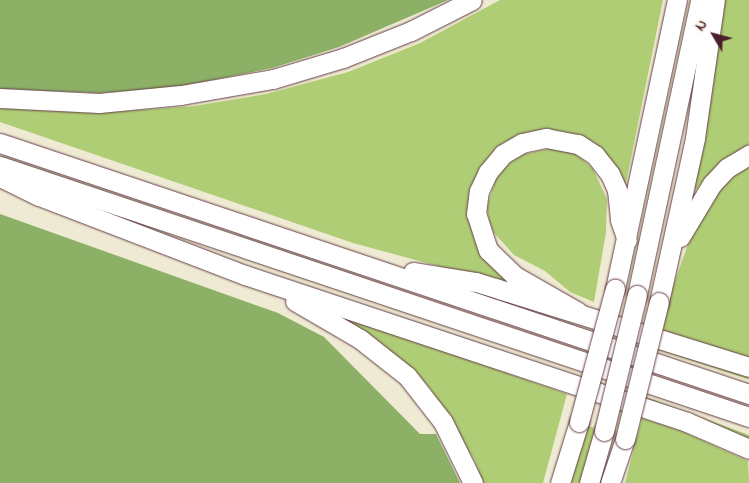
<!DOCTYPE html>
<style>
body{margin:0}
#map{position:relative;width:749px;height:483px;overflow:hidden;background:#efead3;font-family:"Indie Flower",sans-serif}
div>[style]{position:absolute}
.green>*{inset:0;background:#afcd75;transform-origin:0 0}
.forest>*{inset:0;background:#8bb066}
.roads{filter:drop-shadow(0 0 1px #633d44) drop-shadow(0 0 1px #633d44)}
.highway>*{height:19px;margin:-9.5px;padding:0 9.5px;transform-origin:9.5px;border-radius:9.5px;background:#fff}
.bridges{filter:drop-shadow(0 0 1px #633d44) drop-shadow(0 0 1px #633d44)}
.highway-bridge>*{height:19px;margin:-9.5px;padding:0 9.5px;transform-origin:9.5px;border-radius:9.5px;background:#fff}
span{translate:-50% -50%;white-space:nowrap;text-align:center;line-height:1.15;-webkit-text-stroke:5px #f7f3e8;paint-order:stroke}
.north{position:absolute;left:689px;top:10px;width:50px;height:50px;-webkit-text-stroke:4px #f7f3e8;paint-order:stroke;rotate:307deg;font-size:14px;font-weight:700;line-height:20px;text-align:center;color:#4a1f2b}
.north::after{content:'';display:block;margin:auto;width:18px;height:22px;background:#4a1f2b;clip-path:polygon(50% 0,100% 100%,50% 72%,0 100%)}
</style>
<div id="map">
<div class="green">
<i style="clip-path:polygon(500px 0,663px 0,624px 193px,612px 165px,536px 133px,472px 190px,509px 278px,508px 285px,353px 243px,0 122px,0 108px,98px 113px,194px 106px,266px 94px,348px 72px,420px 43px)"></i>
<i style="clip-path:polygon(722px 0,749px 0,749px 146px,706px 177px,696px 190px,694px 187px)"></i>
<i style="clip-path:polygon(549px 149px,569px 149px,582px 159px,593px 169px,607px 199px,606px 232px,594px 302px,570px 292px,545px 271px,514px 255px,494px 233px,489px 220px,487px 206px,497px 175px,519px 155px)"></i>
<i style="clip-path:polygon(749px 164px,749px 360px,663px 331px,668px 300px,696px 222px,725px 181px)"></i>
<i style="clip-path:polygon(329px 311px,567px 394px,543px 483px,483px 483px,475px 461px,430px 388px,415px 372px)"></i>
<i style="left:659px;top:346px;width:95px;height:4px;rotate:18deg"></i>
<i style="clip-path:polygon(646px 397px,749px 435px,749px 444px,645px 402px)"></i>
<i style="clip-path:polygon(642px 418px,681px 431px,748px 461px,749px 483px,625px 483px)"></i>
<i style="clip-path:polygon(588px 426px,595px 428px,580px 483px,570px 483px)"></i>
</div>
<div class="forest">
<i style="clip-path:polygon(0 0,448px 0,339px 47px,272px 68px,177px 87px,99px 93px,0 89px)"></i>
<i style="clip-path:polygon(0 214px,278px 313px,324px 337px,420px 434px,436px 434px,460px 483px,0 483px)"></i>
</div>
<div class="roads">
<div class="highway">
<i style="left:0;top:98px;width:99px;rotate:2.9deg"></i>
<i style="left:99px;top:103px;width:82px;rotate:-5.6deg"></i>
<i style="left:181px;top:95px;width:93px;rotate:-9.9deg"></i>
<i style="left:273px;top:79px;width:73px;rotate:-16.7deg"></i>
<i style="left:343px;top:58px;width:73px;rotate:-21.7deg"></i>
<i style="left:411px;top:31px;width:68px;rotate:-26.9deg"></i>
<i style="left:0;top:143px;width:790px;rotate:18.53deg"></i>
<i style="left:0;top:166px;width:790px;rotate:18.53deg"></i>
<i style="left:0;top:177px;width:43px;rotate:26deg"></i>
<i style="left:39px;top:196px;width:221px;rotate:21deg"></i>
<i style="left:245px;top:275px;width:466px;rotate:18.4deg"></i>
<i style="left:687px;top:422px;width:68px;rotate:23.5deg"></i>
<i style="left:680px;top:237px;width:62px;rotate:-58.9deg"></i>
<i style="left:712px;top:184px;width:22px;rotate:-47deg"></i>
<i style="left:727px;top:168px;width:26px;rotate:-31deg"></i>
<i style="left:413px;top:272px;width:64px;rotate:9deg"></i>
<i style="left:476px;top:282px;width:286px;rotate:17.3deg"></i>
<i style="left:615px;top:289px;width:296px;rotate:-77.9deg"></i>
<i style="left:637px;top:295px;width:302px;rotate:-77.9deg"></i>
<i style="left:295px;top:301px;width:75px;rotate:30.3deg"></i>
<i style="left:360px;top:339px;width:60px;rotate:38.2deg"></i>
<i style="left:407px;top:376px;width:58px;rotate:52deg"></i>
<i style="left:443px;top:422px;width:68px;rotate:63.8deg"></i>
<i style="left:659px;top:302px;width:168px;rotate:-77.6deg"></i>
<i style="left:695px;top:138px;width:139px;rotate:-81.8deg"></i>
<i style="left:578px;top:312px;width:73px;rotate:-150.3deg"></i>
<i style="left:515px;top:276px;width:37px;rotate:-136deg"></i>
<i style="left:488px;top:250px;width:38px;rotate:-108deg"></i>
<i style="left:476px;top:214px;width:23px;rotate:-83deg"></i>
<i style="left:479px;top:191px;width:21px;rotate:-65deg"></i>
<i style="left:488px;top:172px;width:23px;rotate:-50deg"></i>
<i style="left:503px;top:154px;width:22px;rotate:-30deg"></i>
<i style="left:522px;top:143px;width:25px;rotate:-12deg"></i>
<i style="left:546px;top:138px;width:33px;rotate:11deg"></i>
<i style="left:578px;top:144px;width:20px;rotate:33deg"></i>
<i style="left:595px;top:155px;width:24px;rotate:52deg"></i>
<i style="left:610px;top:174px;width:17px;rotate:66deg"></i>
<i style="left:617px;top:190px;width:30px;rotate:84deg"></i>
<i style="left:620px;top:220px;width:21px;rotate:71deg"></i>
<i style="left:560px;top:483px;width:64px;rotate:-72.7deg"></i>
<i style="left:589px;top:483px;width:54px;rotate:-73.9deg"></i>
<i style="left:610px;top:483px;width:46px;rotate:-71.2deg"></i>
</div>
</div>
<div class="bridges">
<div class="highway-bridge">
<i style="left:579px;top:422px;width:138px;rotate:-74.9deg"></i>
<i style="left:604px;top:431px;width:140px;rotate:-76.4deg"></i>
<i style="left:625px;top:439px;width:141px;rotate:-76.1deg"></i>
</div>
</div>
<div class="north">N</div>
</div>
